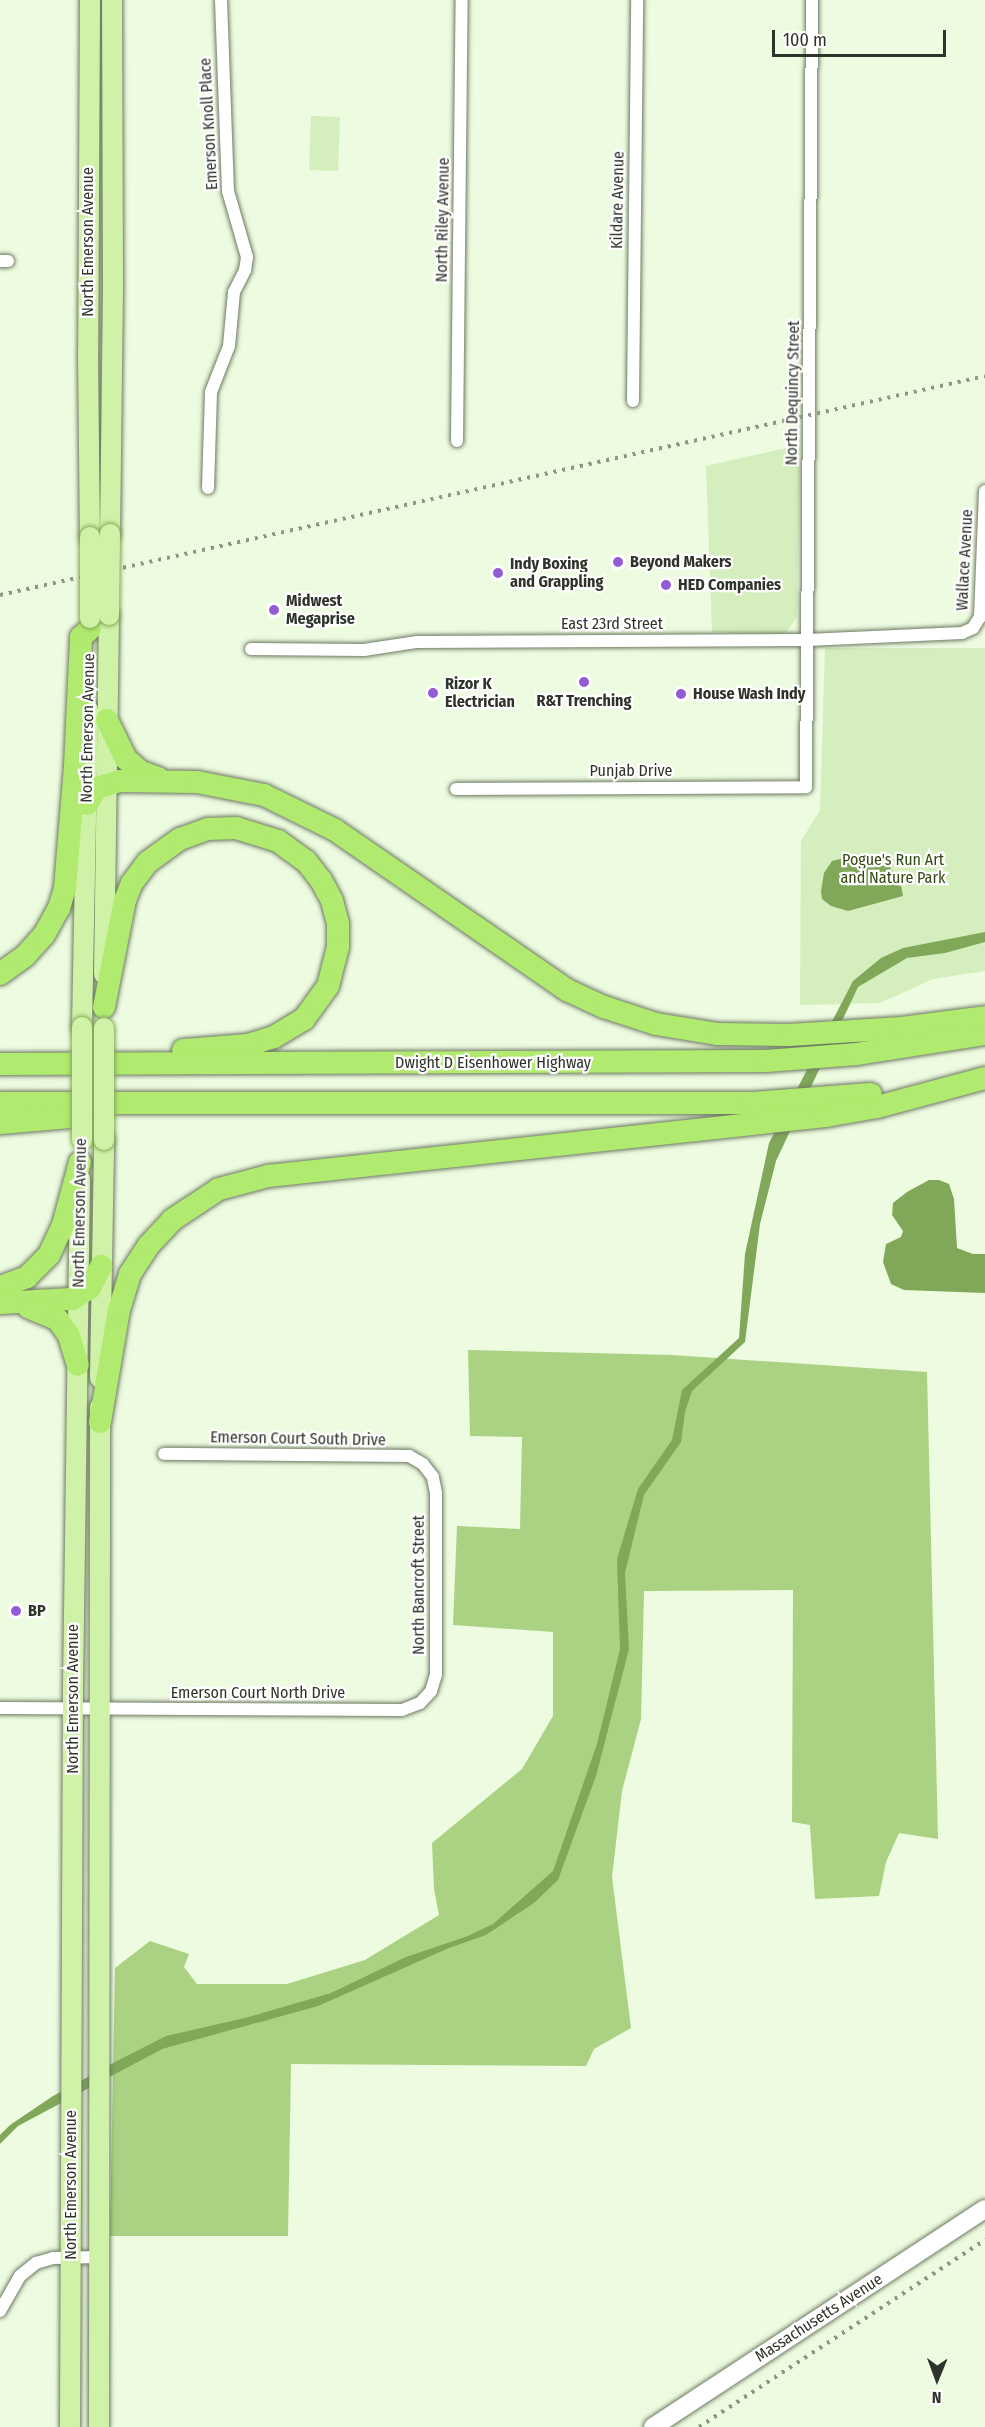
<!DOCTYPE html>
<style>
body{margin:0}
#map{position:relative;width:985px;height:2427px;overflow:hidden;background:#edfbe0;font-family:"Fira Sans Condensed",sans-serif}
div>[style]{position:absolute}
.green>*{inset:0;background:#d4eebd;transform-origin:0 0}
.forest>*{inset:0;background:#aad282}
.water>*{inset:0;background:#81a759}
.roads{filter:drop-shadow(0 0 2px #6e7a63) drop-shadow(0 0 2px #6e7a63)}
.street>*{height:12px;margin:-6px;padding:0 6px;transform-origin:6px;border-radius:6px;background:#fff}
.secondary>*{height:18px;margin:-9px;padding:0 9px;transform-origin:9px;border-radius:9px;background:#fff}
.primary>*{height:20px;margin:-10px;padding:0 10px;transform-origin:10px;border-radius:10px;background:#d0f2a8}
.highway>*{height:22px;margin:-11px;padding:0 11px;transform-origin:11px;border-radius:11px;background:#b0ea6e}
.rail>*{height:4px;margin-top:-2px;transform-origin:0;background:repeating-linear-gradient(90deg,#8d9784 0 3px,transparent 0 9px)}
.bridges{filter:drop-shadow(0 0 2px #83aa56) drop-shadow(0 0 2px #83aa56)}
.primary-bridge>*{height:20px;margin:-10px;padding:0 10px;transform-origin:10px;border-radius:10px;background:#d0f2a8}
.dots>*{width:16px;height:16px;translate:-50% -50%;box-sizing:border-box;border:3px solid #fff;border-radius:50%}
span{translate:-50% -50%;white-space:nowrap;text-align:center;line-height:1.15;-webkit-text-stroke:4.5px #fff;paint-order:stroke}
.street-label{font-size:16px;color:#2f342a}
.poi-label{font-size:16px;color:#2f342a;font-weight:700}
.left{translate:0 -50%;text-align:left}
.park-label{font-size:16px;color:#324a12}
.north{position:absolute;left:907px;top:2349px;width:60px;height:60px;-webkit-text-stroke:4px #fff;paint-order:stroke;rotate:181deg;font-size:16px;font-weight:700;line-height:24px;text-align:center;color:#2f342a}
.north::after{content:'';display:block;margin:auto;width:21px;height:27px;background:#2f342a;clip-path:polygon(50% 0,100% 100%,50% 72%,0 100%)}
.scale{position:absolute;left:772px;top:30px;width:174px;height:27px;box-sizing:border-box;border:3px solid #2f342a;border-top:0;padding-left:8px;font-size:18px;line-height:21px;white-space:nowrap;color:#2f342a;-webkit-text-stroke:4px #fff;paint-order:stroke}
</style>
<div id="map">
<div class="green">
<i style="left:311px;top:116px;width:29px;height:54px;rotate:2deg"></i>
<i style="clip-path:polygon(800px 445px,797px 617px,784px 635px,712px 632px,706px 466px)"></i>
<i style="clip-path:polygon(825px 648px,985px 648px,985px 971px,933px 979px,880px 1003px,800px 1005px,801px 841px,820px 810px)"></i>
</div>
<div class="forest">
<i style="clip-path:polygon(468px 1350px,672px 1355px,927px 1372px,938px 1839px,899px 1833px,886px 1862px,879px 1896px,815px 1899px,810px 1825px,792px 1822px,793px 1590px,644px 1591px,641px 1719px,622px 1791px,612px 1877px,631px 2028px,594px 2049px,586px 2066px,291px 2064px,288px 2236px,110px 2236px,115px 1968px,150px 1941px,189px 1954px,184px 1967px,197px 1984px,287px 1984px,365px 1960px,439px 1915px,434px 1889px,432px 1843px,522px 1769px,553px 1716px,553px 1632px,453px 1625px,457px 1526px,520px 1529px,522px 1437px,470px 1436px)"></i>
</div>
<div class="water">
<i style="clip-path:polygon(849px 857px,870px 858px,889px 866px,900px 880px,903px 896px,848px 911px,831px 906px,822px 899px,821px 891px,824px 873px,832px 861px)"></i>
<i style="clip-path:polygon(985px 932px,985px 942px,945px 953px,907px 958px,858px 987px,776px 1161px,760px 1224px,745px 1342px,692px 1391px,685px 1412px,681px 1442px,644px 1495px,625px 1573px,629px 1649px,596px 1776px,558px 1880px,534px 1903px,486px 1935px,449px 1948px,318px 2006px,162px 2049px,18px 2126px,0 2144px,0 2135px,10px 2125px,53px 2096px,117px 2061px,166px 2036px,245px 2018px,331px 1993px,406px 1957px,468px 1936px,493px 1924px,553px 1871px,597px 1744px,620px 1649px,617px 1559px,638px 1489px,672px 1440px,682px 1390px,739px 1338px,745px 1254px,769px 1143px,853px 981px,881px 958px,903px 948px)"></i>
<i style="clip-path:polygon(929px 1180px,939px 1180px,949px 1184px,954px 1199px,957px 1248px,973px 1254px,985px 1254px,985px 1293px,904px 1290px,891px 1284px,883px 1262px,886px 1244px,901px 1237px,903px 1231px,892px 1215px,893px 1203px,907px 1192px)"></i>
</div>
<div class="roads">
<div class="street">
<i style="left:0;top:261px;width:8px"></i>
<i style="left:633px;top:401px;width:401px;rotate:-89.4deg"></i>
<i style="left:457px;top:441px;width:441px;rotate:-89.4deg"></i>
<i style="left:208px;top:488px;width:96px;rotate:-88.2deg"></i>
<i style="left:211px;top:392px;width:49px;rotate:-68.6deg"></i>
<i style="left:229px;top:346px;width:54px;rotate:-84.7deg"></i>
<i style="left:234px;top:292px;width:25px;rotate:-63deg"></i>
<i style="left:245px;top:270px;width:13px;rotate:-81deg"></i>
<i style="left:247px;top:257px;width:69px;rotate:-106.1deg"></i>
<i style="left:228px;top:191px;width:191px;rotate:-92.1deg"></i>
<i style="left:251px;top:649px;width:113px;rotate:0.5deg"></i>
<i style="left:364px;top:650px;width:54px;rotate:-8.6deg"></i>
<i style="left:417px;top:642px;width:390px;rotate:-0.3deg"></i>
<i style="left:807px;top:640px;width:155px;rotate:-2.6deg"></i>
<i style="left:962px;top:633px;width:12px;rotate:-24deg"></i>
<i style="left:973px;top:628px;width:13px;rotate:-58deg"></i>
<i style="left:980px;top:617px;width:126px;rotate:-87.7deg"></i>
<i style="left:456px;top:789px;width:350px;rotate:-0.3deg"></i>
<i style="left:806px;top:787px;width:787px;rotate:-89.56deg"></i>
<i style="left:0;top:1708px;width:402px;rotate:0.3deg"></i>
<i style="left:402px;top:1710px;width:19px;rotate:-21deg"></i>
<i style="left:420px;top:1703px;width:16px;rotate:-47deg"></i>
<i style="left:431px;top:1691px;width:17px;rotate:-73deg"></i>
<i style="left:436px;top:1675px;width:182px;rotate:-90deg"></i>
<i style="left:436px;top:1493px;width:16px;rotate:-101deg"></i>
<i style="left:433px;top:1477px;width:16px;rotate:-128deg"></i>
<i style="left:423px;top:1464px;width:16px;rotate:-150deg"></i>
<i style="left:409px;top:1456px;width:245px;rotate:-179.5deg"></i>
<i style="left:0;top:2311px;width:40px;rotate:-60.3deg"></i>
<i style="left:20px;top:2276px;width:21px;rotate:-39deg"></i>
<i style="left:36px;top:2263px;width:18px;rotate:-16deg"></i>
<i style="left:53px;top:2258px;width:46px;rotate:-1.2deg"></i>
</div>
<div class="secondary">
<i style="left:653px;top:2427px;width:397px;rotate:-33.3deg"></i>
</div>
<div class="primary">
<i style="left:90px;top:0;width:352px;rotate:90.3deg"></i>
<i style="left:88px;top:352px;width:185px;rotate:89.4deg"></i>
<i style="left:110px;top:534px;width:253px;rotate:-89.3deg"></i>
<i style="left:113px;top:281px;width:281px;rotate:-90.2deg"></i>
<i style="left:104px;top:974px;width:359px;rotate:-89.2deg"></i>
<i style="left:82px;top:1027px;width:317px;rotate:-88.9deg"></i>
<i style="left:100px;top:1378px;width:238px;rotate:-89deg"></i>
<i style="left:70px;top:2427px;width:740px;rotate:-89.77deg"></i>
<i style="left:73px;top:1687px;width:508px;rotate:-89.21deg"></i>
<i style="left:99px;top:2427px;width:1020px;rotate:-89.94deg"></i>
</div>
<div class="highway">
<i style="left:107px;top:720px;width:43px;rotate:64deg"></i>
<i style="left:126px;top:759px;width:20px;rotate:41deg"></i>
<i style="left:141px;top:772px;width:18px;rotate:19deg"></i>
<i style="left:87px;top:804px;width:19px;rotate:-58deg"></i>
<i style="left:97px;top:788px;width:24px;rotate:-17deg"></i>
<i style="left:120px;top:781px;width:77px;rotate:0.7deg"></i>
<i style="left:197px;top:782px;width:68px;rotate:11deg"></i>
<i style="left:264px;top:795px;width:79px;rotate:26.2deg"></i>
<i style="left:335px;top:830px;width:282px;rotate:34.6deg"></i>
<i style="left:567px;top:990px;width:41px;rotate:24.7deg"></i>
<i style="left:604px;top:1007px;width:55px;rotate:18.1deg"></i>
<i style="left:656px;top:1024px;width:63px;rotate:9.2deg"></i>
<i style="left:718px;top:1034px;width:71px;rotate:0.8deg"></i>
<i style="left:789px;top:1035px;width:113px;rotate:-3.5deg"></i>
<i style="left:902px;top:1028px;width:84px;rotate:-7.5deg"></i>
<i style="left:0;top:974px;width:31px;rotate:-36deg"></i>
<i style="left:25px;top:956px;width:28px;rotate:-48deg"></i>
<i style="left:44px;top:935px;width:31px;rotate:-61deg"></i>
<i style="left:59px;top:908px;width:21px;rotate:-73deg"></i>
<i style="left:65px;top:888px;width:122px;rotate:-85.3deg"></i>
<i style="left:75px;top:766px;width:129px;rotate:-87.3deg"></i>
<i style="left:81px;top:637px;width:11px;rotate:-41deg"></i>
<i style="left:104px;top:1007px;width:109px;rotate:-78.9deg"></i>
<i style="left:125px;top:900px;width:18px;rotate:-68deg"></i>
<i style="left:132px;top:883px;width:26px;rotate:-53deg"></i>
<i style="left:148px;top:862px;width:39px;rotate:-36deg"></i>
<i style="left:180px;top:839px;width:30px;rotate:-20deg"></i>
<i style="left:208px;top:829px;width:28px;rotate:-2deg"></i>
<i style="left:236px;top:828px;width:44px;rotate:17.2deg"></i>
<i style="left:278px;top:841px;width:34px;rotate:36deg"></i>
<i style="left:306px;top:861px;width:24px;rotate:52deg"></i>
<i style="left:321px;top:880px;width:24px;rotate:62deg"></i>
<i style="left:332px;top:901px;width:24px;rotate:75deg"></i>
<i style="left:338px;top:924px;width:23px;rotate:90deg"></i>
<i style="left:338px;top:947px;width:40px;rotate:104.4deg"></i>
<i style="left:328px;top:986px;width:41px;rotate:126deg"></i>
<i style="left:304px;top:1019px;width:35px;rotate:149deg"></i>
<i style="left:274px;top:1037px;width:28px;rotate:163deg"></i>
<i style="left:247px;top:1045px;width:64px;rotate:175.5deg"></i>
<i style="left:0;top:1064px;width:766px;rotate:-0.22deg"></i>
<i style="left:766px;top:1061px;width:91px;rotate:-4.4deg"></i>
<i style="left:857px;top:1054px;width:130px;rotate:-8.9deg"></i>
<i style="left:0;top:1103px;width:753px"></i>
<i style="left:753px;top:1103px;width:118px;rotate:-4.4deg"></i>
<i style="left:0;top:1123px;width:82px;rotate:-4.9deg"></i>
<i style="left:0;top:1287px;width:29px;rotate:-20deg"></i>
<i style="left:27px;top:1277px;width:31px;rotate:-45deg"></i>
<i style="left:49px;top:1255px;width:33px;rotate:-65deg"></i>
<i style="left:63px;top:1225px;width:65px;rotate:-74.9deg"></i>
<i style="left:0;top:1303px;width:72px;rotate:-3.2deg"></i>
<i style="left:72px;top:1299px;width:21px;rotate:-31deg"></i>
<i style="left:90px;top:1288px;width:25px;rotate:-63deg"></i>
<i style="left:28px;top:1307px;width:33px;rotate:23deg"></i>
<i style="left:58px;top:1320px;width:19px;rotate:55deg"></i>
<i style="left:69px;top:1336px;width:30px;rotate:73deg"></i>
<i style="left:100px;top:1422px;width:114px;rotate:-80.4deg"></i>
<i style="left:119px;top:1310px;width:38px;rotate:-73deg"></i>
<i style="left:130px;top:1274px;width:35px;rotate:-57deg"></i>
<i style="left:149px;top:1245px;width:34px;rotate:-47deg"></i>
<i style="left:172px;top:1220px;width:56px;rotate:-33.4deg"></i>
<i style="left:219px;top:1189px;width:51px;rotate:-14.9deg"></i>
<i style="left:268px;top:1176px;width:561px;rotate:-6.14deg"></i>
<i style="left:826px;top:1116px;width:52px;rotate:-10deg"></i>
<i style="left:877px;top:1107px;width:112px;rotate:-15deg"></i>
</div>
</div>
<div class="rail">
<i style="left:0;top:595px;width:1009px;rotate:-12.53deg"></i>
<i style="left:699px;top:2427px;width:342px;rotate:-33.2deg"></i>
</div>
<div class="bridges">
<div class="primary-bridge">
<i style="left:109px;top:615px;width:81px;rotate:-89.3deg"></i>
<i style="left:90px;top:618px;width:81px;rotate:-90deg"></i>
<i style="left:82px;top:1140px;width:113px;rotate:-90deg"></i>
<i style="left:104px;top:1140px;width:112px;rotate:-90deg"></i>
</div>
</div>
<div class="dots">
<i style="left:618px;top:562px;background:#935cd4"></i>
<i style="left:498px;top:573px;background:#935cd4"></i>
<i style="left:666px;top:585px;background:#935cd4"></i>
<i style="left:274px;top:610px;background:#935cd4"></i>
<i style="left:584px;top:682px;background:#935cd4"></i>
<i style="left:433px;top:693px;background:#935cd4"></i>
<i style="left:681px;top:694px;background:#935cd4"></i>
<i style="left:16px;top:1611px;background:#935cd4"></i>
</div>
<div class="street-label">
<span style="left:209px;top:124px;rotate:-93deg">Emerson Knoll Place</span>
<span style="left:618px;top:200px;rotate:-89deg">Kildare Avenue</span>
<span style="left:443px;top:220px;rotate:-89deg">North Riley Avenue</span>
<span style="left:88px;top:242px;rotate:-90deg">North Emerson Avenue</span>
<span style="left:793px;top:393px;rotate:-89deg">North Dequincy Street</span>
<span style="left:965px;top:560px;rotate:-87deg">Wallace Avenue</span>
<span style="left:612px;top:624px">East 23rd Street</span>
<span style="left:88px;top:728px;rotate:-89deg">North Emerson Avenue</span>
<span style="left:631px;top:771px">Punjab Drive</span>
<span style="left:493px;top:1063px">Dwight D Eisenhower Highway</span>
<span style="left:80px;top:1213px;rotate:-89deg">North Emerson Avenue</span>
<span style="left:298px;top:1439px;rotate:1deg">Emerson Court South Drive</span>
<span style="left:419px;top:1585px;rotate:-90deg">North Bancroft Street</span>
<span style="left:258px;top:1693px">Emerson Court North Drive</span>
<span style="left:73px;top:1699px;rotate:-90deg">North Emerson Avenue</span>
<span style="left:71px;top:2185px;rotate:-90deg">North Emerson Avenue</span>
<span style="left:819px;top:2318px;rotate:-33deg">Massachusetts Avenue</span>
</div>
<div class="poi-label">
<span class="left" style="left:630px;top:562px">Beyond Makers</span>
<span class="left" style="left:510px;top:573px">Indy Boxing<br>and Grappling</span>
<span class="left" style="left:678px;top:585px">HED Companies</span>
<span class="left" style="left:286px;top:610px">Midwest<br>Megaprise</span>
<span class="left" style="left:445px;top:693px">Rizor K<br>Electrician</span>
<span class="left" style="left:693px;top:694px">House Wash Indy</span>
<span style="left:584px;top:701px">R&amp;T Trenching</span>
<span class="left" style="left:28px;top:1611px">BP</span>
</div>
<div class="park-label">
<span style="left:893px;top:869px">Pogue's Run Art<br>and Nature Park</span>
</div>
<div class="north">N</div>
<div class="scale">100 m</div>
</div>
